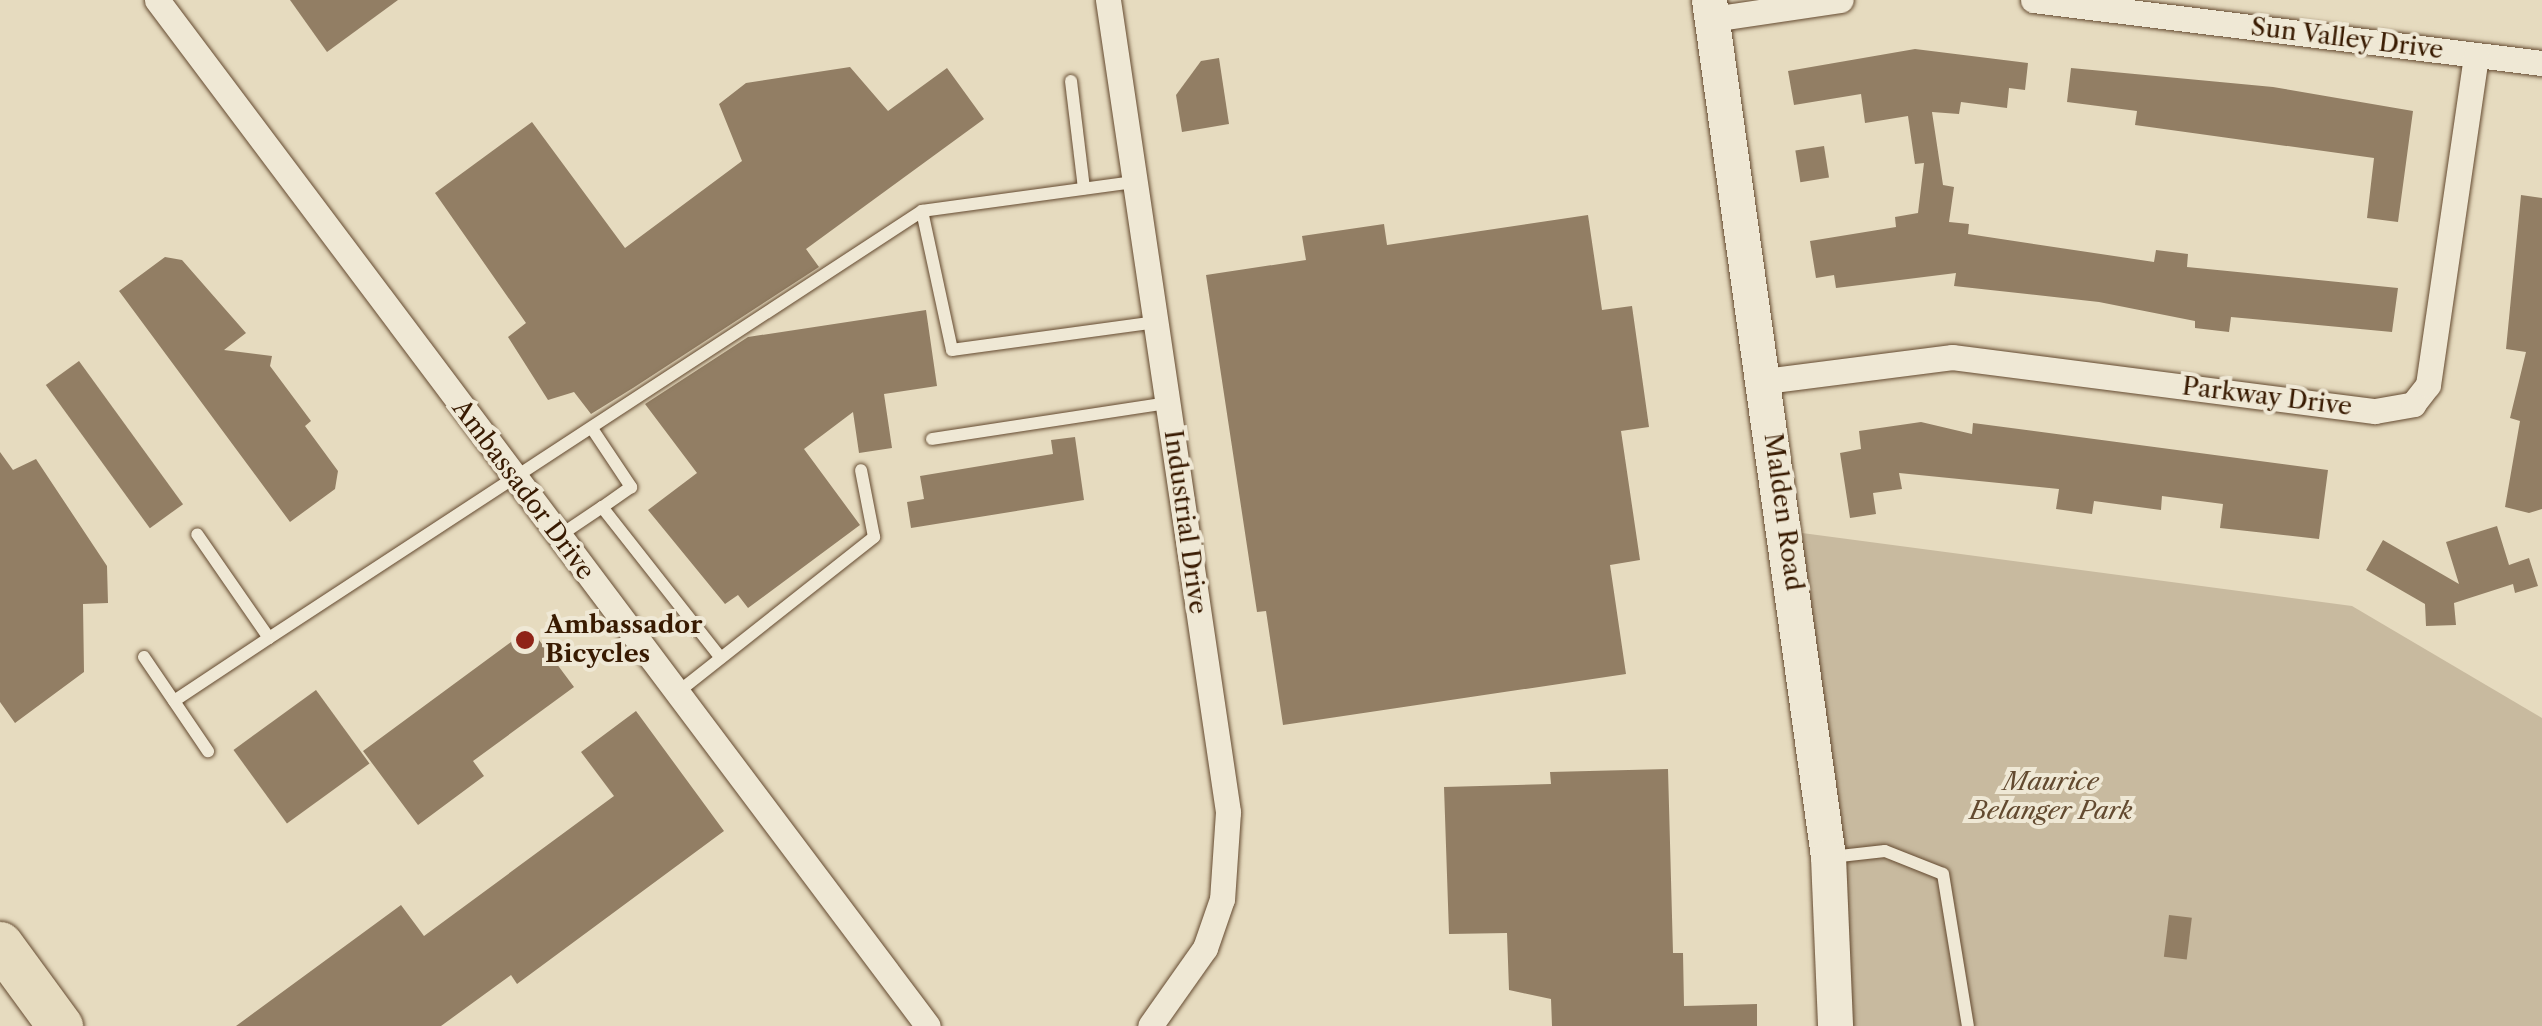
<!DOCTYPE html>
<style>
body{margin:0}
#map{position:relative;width:2542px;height:1026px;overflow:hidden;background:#e6dbbf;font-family:"Libre Caslon Text",serif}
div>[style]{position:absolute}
.green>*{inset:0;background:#c8ba9f}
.building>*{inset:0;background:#927e64;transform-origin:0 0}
.roads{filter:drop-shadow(0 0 2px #644a30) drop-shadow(0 0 2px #644a30)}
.lane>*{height:12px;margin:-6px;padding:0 6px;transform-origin:6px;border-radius:6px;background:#efe8d5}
.street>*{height:25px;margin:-12.5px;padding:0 12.5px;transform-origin:12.5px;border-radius:12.5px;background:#efe8d5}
.secondary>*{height:35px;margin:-17.5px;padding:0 17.5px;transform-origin:17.5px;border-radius:17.5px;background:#efe8d5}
.highway>*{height:45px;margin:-22.5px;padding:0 22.5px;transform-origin:22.5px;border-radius:22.5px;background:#e6dbbf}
.dots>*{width:28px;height:28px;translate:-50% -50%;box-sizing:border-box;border:5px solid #efe8d5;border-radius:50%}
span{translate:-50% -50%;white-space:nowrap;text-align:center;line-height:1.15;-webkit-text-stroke:8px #efe8d5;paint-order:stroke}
.street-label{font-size:25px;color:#381a01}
.poi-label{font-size:25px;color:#381a01;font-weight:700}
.left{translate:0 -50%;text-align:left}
.park-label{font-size:25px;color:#634a30;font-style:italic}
</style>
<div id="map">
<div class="green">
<i style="clip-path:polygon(1787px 531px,2352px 606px,2542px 718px,2542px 1026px,1840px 1026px)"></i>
</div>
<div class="building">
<i style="clip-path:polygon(290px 0,398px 0,327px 52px)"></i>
<i style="clip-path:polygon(1915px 49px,2028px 63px,2025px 90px,2009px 88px,2007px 108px,1961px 102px,1959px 114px,1932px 112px,1943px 185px,1954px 187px,1949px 222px,1969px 224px,1968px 234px,2154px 262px,2156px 250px,2188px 254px,2187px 267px,2398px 288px,2392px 332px,2231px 317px,2229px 332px,2195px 328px,2195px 321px,2099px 302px,1954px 286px,1956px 273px,1836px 288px,1834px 275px,1816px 278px,1810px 241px,1896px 227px,1895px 217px,1918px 213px,1924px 163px,1915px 164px,1908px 116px,1865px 123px,1861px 94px,1794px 105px,1788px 71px)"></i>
<i style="clip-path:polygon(1219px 58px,1229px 124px,1182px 132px,1176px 95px,1201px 61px)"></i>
<i style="clip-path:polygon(850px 67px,888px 111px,947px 68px,984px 119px,806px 249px,819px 267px,633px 388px,591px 414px,574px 392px,548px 400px,508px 337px,526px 323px,435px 193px,532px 122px,625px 248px,742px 161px,719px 104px,746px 83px)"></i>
<i style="clip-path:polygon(2071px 68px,2273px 87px,2413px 111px,2398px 222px,2367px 218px,2374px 158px,2135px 125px,2137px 111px,2067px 102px)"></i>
<i style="left:1824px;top:146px;width:32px;height:29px;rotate:81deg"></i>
<i style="clip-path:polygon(2521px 195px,2542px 198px,2542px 509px,2529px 513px,2505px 507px,2520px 421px,2510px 418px,2526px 352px,2506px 349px)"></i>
<i style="clip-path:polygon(1588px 215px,1602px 310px,1632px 306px,1649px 427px,1621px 431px,1640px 560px,1610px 565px,1626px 674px,1283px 725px,1266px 611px,1257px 612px,1206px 275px,1306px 260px,1302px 236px,1384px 224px,1387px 245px)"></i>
<i style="clip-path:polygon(165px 257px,182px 260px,246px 333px,224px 350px,272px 356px,270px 366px,311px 421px,305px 426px,338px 471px,335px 489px,290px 522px,119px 291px)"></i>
<i style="clip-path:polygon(926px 310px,937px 386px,884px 394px,892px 448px,859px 453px,853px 412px,804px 449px,860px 525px,748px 608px,738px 595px,725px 604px,648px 510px,697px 473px,645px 404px,748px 337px)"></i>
<i style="left:79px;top:361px;width:177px;height:41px;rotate:54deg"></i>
<i style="clip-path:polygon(1921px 422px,1972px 434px,1973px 423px,2328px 470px,2319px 539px,2220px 528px,2223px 504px,2162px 496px,2161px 510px,2094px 501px,2092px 514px,2056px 509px,2059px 489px,1899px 473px,1902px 489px,1873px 493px,1876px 514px,1850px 518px,1840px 453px,1861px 449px,1859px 431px)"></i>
<i style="clip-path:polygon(1075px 437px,1084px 500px,911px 528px,907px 502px,924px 499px,920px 476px,1053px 454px,1051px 440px)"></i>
<i style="clip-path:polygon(0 452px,13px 470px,36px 459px,107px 566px,108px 603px,83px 604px,84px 672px,15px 723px,0 702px)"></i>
<i style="clip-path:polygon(2497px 526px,2509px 565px,2529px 558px,2538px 586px,2515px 593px,2513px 584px,2454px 603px,2456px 625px,2426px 626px,2425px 604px,2366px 570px,2383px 540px,2459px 584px,2446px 542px)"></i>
<i style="clip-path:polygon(530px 628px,574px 687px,473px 761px,484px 776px,418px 825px,363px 751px)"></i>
<i style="left:316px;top:690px;width:91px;height:102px;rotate:54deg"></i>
<i style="clip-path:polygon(636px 711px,724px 831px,517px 984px,511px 975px,441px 1026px,236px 1026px,401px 905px,424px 936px,614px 796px,581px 752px)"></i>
<i style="clip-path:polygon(1668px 769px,1673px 953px,1683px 953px,1684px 1006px,1757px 1004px,1757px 1026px,1552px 1026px,1551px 999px,1509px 990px,1507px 933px,1449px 934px,1444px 787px,1551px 784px,1550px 772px)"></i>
<i style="left:2169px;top:915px;width:23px;height:42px;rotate:7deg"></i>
</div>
<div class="roads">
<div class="lane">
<i style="left:1071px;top:81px;width:108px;rotate:83.1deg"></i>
<i style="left:922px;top:211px;width:142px;rotate:77.8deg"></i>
<i style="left:952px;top:350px;width:206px;rotate:-7.8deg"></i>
<i style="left:593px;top:430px;width:69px;rotate:56.3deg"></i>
<i style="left:631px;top:487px;width:35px;rotate:145deg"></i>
<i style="left:932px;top:439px;width:238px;rotate:-8.7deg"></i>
<i style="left:559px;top:536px;width:52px;rotate:-34deg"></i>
<i style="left:602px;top:507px;width:192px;rotate:51.8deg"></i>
<i style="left:269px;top:638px;width:780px;rotate:-33.18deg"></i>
<i style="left:922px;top:211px;width:215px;rotate:-7.8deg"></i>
<i style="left:144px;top:657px;width:114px;rotate:55.8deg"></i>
<i style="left:678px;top:692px;width:250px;rotate:-38.3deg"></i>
<i style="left:874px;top:537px;width:68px;rotate:-101deg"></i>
<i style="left:174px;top:701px;width:114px;rotate:-33.6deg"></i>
<i style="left:269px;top:638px;width:126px;rotate:-124.7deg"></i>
<i style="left:1831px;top:857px;width:54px;rotate:-6.3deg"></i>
<i style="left:1885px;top:851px;width:62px;rotate:21.6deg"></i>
<i style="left:1943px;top:874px;width:154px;rotate:80.7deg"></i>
</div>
<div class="street">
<i style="left:157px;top:0;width:1283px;rotate:53.08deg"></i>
<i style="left:1108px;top:0;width:821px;rotate:81.59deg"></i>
<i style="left:1228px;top:812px;width:87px;rotate:93.9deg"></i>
<i style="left:1222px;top:899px;width:52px;rotate:109.1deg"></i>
<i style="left:1205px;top:948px;width:95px;rotate:125.2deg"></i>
<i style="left:2033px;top:0;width:513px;rotate:7.06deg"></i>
<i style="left:1712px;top:19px;width:130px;rotate:-8.4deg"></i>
<i style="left:1765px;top:381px;width:189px;rotate:-7.3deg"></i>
<i style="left:1952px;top:357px;width:426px;rotate:7.3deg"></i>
<i style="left:2375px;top:411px;width:39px;rotate:-10deg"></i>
<i style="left:2413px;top:404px;width:24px;rotate:-52deg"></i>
<i style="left:2428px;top:385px;width:333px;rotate:-81.7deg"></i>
</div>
<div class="secondary">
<i style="left:1709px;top:0;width:865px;rotate:82.09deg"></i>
<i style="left:1828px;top:857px;width:169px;rotate:87.6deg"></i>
</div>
<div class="highway">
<i style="left:0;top:944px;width:102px;rotate:53.8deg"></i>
</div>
</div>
<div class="dots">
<i style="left:525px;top:640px;background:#8f2418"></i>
</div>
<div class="street-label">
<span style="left:2347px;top:39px;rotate:7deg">Sun Valley Drive</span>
<span style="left:2267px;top:397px;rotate:7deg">Parkway Drive</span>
<span style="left:523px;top:490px;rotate:53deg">Ambassador Drive</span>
<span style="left:1783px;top:512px;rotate:82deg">Malden Road</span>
<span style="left:1185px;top:522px;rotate:82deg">Industrial Drive</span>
</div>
<div class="poi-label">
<span class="left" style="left:545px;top:640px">Ambassador<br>Bicycles</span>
</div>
<div class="park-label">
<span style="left:2051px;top:797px">Maurice<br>Belanger Park</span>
</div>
</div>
